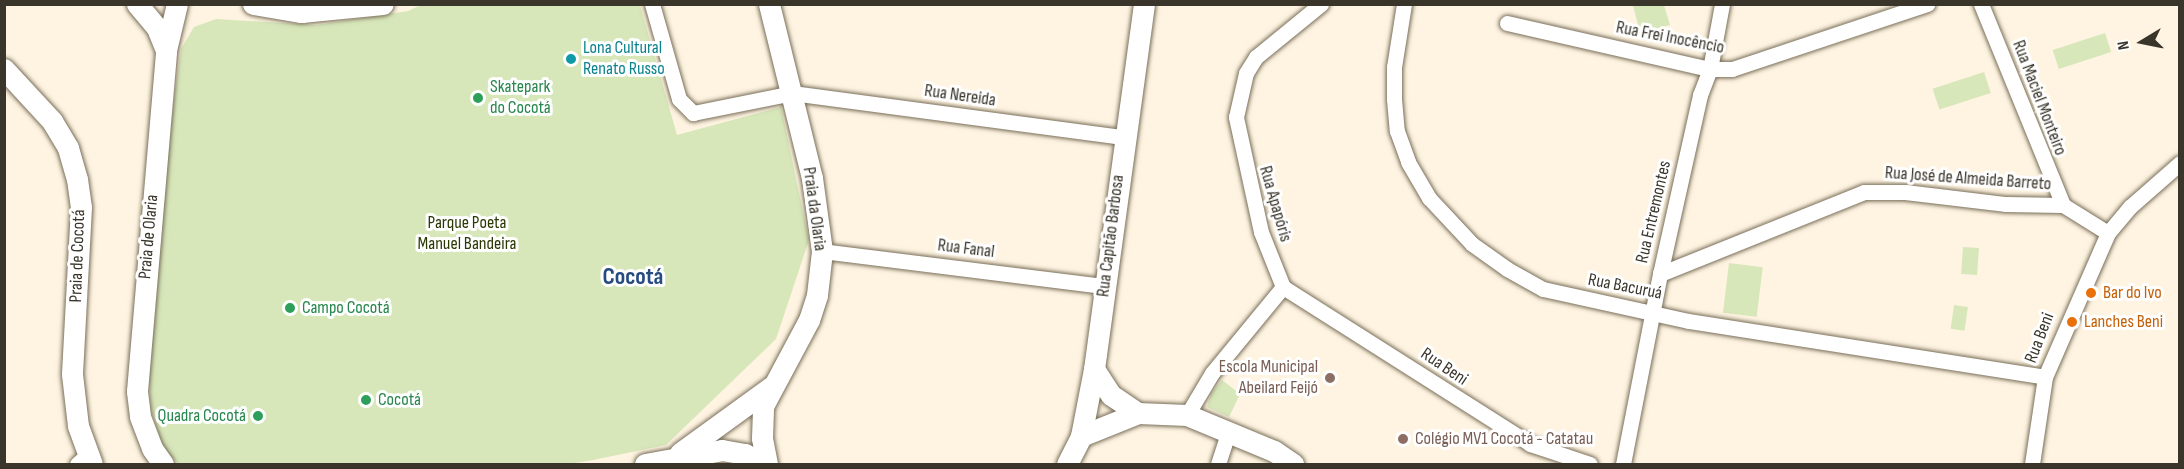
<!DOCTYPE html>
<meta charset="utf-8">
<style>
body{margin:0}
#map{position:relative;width:2184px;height:469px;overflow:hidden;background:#fef4e1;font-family:"Sofia Sans Condensed",sans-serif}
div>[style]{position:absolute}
.green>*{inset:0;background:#d7e7ba;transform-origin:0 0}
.roads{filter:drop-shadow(0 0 2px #796e59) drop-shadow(0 0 2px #796e59)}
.street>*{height:15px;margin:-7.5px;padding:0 7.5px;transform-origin:7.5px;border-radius:7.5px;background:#fff}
.secondary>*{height:21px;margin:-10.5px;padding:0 10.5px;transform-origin:10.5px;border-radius:10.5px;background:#fff}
.dots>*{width:16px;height:16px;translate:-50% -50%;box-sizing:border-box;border:3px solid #fff;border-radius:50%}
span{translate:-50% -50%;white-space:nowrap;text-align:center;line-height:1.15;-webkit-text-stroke:6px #fff;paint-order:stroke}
.street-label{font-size:18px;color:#39352b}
.culture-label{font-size:18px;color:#0d838f}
.left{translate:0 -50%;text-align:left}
.leisure-label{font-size:18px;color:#27864d}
.right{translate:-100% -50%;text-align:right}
.park-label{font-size:18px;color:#2a3803}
.food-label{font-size:18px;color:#c56008}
.education-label{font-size:18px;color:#785e54}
.district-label{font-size:24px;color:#264b81;font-weight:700}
.frame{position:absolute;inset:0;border:6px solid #39352b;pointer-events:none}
.north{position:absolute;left:2112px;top:12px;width:60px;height:60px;-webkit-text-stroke:4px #fff;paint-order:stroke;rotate:260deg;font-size:16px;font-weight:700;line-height:24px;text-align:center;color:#39352b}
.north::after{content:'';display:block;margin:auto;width:21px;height:27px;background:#39352b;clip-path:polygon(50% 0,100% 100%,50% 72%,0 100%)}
</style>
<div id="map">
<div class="green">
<i style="clip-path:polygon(423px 4px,640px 5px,677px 135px,781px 107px,809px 240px,776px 339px,666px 445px,593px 460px,568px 464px,178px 464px,162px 445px,151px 410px,147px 337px,155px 240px,181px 49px,194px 27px,216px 19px,317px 25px,408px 11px)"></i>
<i style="clip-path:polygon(1633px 5px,1664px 5px,1670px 25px,1640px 33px)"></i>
<i style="left:2105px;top:33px;width:20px;height:55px;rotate:72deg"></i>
<i style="left:1984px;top:72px;width:22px;height:54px;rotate:72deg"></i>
<i style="left:1963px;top:247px;width:16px;height:27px;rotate:4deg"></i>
<i style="left:1729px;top:263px;width:34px;height:50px;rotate:7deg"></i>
<i style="left:1954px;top:305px;width:14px;height:24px;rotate:8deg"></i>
<i style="clip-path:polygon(1222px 380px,1240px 394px,1229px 417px,1207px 407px,1211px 394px)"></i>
</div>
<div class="roads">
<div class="street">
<i style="left:652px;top:4px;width:99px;rotate:74.1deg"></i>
<i style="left:679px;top:99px;width:20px;rotate:45deg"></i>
<i style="left:693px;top:113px;width:101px;rotate:-11.4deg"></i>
<i style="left:792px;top:93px;width:334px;rotate:7.6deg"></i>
<i style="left:1404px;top:4px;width:64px;rotate:99deg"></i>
<i style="left:1394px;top:67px;width:32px;rotate:90deg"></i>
<i style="left:1394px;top:99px;width:32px;rotate:85deg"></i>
<i style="left:1397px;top:131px;width:33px;rotate:70deg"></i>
<i style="left:1408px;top:162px;width:42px;rotate:59.7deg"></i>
<i style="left:1429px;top:198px;width:63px;rotate:46.9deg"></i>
<i style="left:1472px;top:244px;width:43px;rotate:35.5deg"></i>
<i style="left:1507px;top:269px;width:41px;rotate:29.1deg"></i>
<i style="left:1543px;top:289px;width:149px;rotate:12.4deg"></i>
<i style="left:1689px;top:321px;width:360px;rotate:8.9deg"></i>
<i style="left:1981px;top:4px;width:217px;rotate:67.8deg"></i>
<i style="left:1507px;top:23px;width:208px;rotate:12.8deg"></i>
<i style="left:1710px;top:69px;width:22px"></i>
<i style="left:1732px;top:69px;width:206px;rotate:-18.4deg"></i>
<i style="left:822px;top:251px;width:284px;rotate:7.1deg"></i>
<i style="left:1660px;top:274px;width:220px;rotate:-21.9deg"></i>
<i style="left:1864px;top:192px;width:41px"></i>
<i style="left:1905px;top:192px;width:102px;rotate:6.8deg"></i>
<i style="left:2006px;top:204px;width:57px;rotate:1deg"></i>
<i style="left:2063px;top:205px;width:53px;rotate:31.9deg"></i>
<i style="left:1283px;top:287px;width:293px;rotate:32.4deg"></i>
<i style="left:1530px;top:444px;width:63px;rotate:18.4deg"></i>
<i style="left:1283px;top:287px;width:59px;rotate:-111.8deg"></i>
<i style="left:1261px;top:232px;width:118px;rotate:-102.3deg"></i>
<i style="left:1236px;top:117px;width:45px;rotate:-77.2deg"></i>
<i style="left:1246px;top:73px;width:19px;rotate:-58deg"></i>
<i style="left:1256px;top:57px;width:84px;rotate:-39.2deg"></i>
<i style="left:1187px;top:415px;width:49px;rotate:-59.2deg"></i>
<i style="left:1212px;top:373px;width:112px;rotate:-50.5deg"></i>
<i style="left:77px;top:464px;width:15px;rotate:-42deg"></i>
<i style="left:1218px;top:464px;width:36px;rotate:-72deg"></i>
<i style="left:1623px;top:464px;width:194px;rotate:-79deg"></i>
<i style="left:1660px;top:274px;width:183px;rotate:-77.4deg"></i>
<i style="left:1700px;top:95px;width:28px;rotate:-69deg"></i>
<i style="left:1710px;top:69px;width:66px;rotate:-79.5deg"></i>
<i style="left:2032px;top:464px;width:88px;rotate:-81.5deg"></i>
<i style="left:2045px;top:377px;width:157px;rotate:-66.4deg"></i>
<i style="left:2108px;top:233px;width:35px;rotate:-50deg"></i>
<i style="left:2131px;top:206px;width:65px;rotate:-41.3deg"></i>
</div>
<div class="secondary">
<i style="left:137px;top:4px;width:31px;rotate:50deg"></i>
<i style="left:157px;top:28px;width:24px;rotate:68deg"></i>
<i style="left:253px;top:4px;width:49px;rotate:9.5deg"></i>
<i style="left:301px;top:12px;width:82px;rotate:-5.6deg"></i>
<i style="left:4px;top:69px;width:71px;rotate:47.3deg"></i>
<i style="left:52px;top:121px;width:31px;rotate:59deg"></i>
<i style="left:68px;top:148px;width:32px;rotate:74deg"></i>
<i style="left:77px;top:179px;width:28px;rotate:82deg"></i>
<i style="left:81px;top:207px;width:167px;rotate:93.1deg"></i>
<i style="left:72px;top:374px;width:52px;rotate:83.4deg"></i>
<i style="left:78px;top:426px;width:40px;rotate:69.8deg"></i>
<i style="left:1094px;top:369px;width:31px;rotate:57deg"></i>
<i style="left:1111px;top:395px;width:32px;rotate:34deg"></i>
<i style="left:1081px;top:436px;width:61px;rotate:-22deg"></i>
<i style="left:1138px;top:413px;width:49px;rotate:2.3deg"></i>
<i style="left:1187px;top:415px;width:94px;rotate:22.5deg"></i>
<i style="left:1274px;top:451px;width:23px;rotate:34deg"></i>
<i style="left:680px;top:453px;width:112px;rotate:-36deg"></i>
<i style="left:163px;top:464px;width:19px;rotate:-125deg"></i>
<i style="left:152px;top:448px;width:34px;rotate:-111deg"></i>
<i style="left:140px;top:416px;width:25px;rotate:-97deg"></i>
<i style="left:137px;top:391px;width:342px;rotate:-85.1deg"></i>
<i style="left:166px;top:50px;width:47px;rotate:-76.6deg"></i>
<i style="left:645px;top:464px;width:78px;rotate:-10.3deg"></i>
<i style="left:722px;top:450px;width:23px;rotate:10deg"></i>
<i style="left:745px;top:454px;width:21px;rotate:29deg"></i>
<i style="left:767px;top:464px;width:26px;rotate:-101deg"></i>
<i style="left:762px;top:438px;width:32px;rotate:-88deg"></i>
<i style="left:763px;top:406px;width:98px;rotate:-61.9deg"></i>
<i style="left:809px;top:320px;width:26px;rotate:-72deg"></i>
<i style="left:817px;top:295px;width:44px;rotate:-83.5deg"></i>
<i style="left:822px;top:251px;width:74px;rotate:-97.8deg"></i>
<i style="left:812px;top:178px;width:179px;rotate:-103.9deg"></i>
<i style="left:1067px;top:464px;width:31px;rotate:-63deg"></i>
<i style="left:1081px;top:436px;width:68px;rotate:-79deg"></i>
<i style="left:1094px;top:369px;width:368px;rotate:-82.2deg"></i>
</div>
</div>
<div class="dots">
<i style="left:571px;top:59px;background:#0f9aa8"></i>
<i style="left:478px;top:98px;background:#2e9e5b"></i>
<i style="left:2091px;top:293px;background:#e8710a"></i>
<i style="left:290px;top:308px;background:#2e9e5b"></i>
<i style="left:2072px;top:322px;background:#e8710a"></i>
<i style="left:1330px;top:378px;background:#8d6e63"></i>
<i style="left:366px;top:400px;background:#2e9e5b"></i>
<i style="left:258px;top:416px;background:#2e9e5b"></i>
<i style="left:1403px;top:439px;background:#8d6e63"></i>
</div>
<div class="street-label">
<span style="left:1670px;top:38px;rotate:11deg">Rua Frei Inocêncio</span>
<span style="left:960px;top:96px;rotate:8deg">Rua Nereida</span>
<span style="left:2039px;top:98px;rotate:69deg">Rua Maciel Monteiro</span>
<span style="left:1968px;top:179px;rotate:4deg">Rua José de Almeida Barreto</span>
<span style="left:1275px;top:204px;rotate:74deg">Rua Apapóris</span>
<span style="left:814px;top:209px;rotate:82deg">Praia da Olaria</span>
<span style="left:1654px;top:212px;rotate:-77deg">Rua Entremontes</span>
<span style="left:1111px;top:236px;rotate:-83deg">Rua Capitão Barbosa</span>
<span style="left:149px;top:237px;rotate:-85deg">Praia de Olaria</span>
<span style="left:966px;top:249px;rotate:7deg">Rua Fanal</span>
<span style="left:78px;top:256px;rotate:-88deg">Praia de Cocotá</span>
<span style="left:1625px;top:287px;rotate:11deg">Rua Bacuruá</span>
<span style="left:2040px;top:338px;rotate:-69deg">Rua Beni</span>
<span style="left:1444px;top:367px;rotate:34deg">Rua Beni</span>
</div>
<div class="culture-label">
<span class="left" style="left:583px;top:59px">Lona Cultural<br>Renato Russo</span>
</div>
<div class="leisure-label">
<span class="left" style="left:490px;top:98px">Skatepark<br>do Cocotá</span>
<span class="left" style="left:302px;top:308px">Campo Cocotá</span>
<span class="left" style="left:378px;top:400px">Cocotá</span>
<span class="right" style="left:246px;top:416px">Quadra Cocotá</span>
</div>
<div class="park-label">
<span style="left:467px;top:234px">Parque Poeta<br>Manuel Bandeira</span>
</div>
<div class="food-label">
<span class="left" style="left:2103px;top:293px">Bar do Ivo</span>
<span class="left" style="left:2084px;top:322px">Lanches Beni</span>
</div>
<div class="education-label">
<span class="right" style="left:1318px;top:378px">Escola Municipal<br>Abeilard Feijó</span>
<span class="left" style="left:1415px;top:439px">Colégio MV1 Cocotá - Catatau</span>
</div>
<div class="district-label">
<span style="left:633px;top:277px">Cocotá</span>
</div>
<div class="frame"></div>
<div class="north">N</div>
</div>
